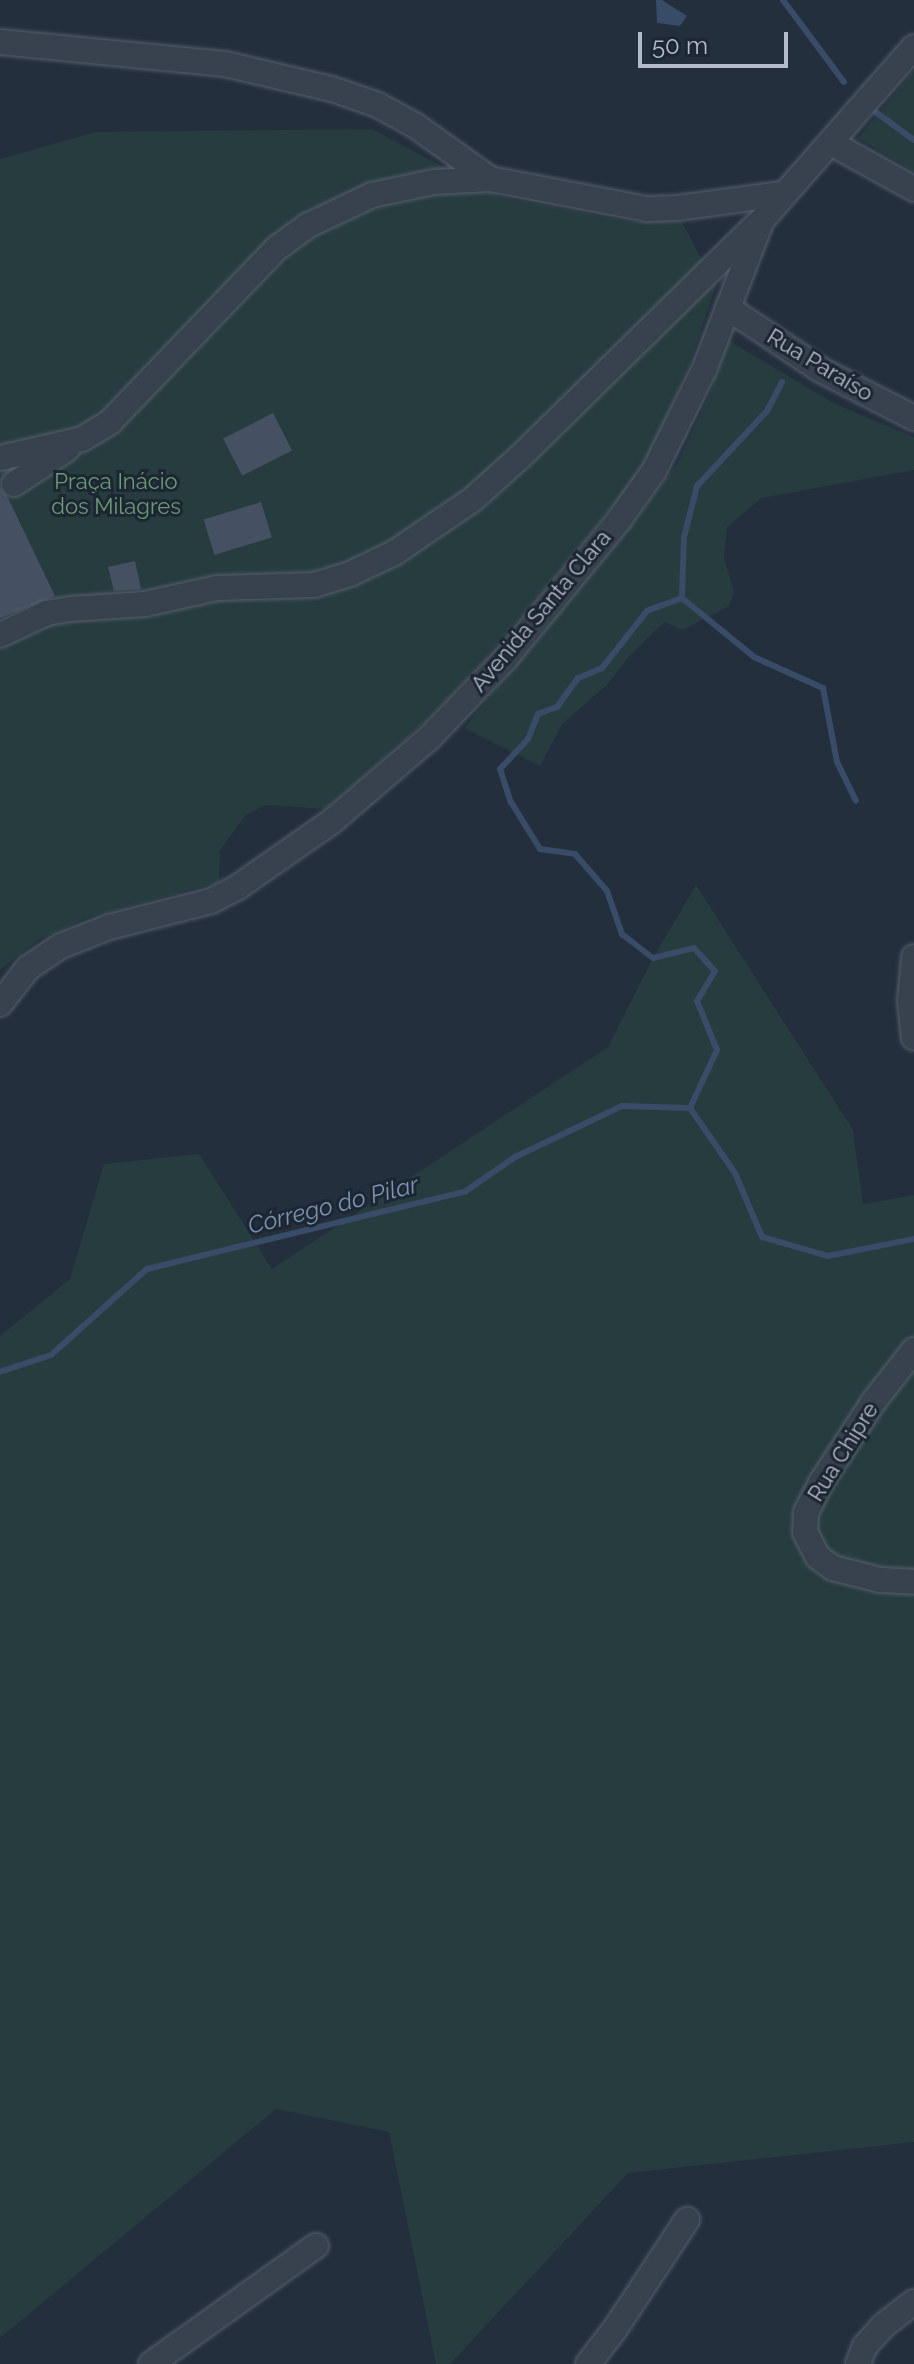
<!DOCTYPE html>
<meta charset="utf-8">
<style>
body{margin:0}
#map{position:relative;width:914px;height:2364px;overflow:hidden;background:#242f3e;font-family:Raleway,sans-serif}
div>[style]{position:absolute}
.green>*{inset:0;background:#263c3f}
.water>*{inset:0;background:#394c67}
.stream>*{height:6px;margin:-3px;padding:0 3px;transform-origin:3px;border-radius:3px;background:#394c67}
.building>*{inset:0;background:#455162;transform-origin:0 0}
.roads{filter:drop-shadow(0 0 2px #565f6c) drop-shadow(0 0 2px #565f6c)}
.minor>*{height:24px;margin:-12px;padding:0 12px;transform-origin:12px;border-radius:12px;background:#38414e}
span{translate:-50% -50%;white-space:nowrap;text-align:center;line-height:1.15;-webkit-text-stroke:6px #1d2633;paint-order:stroke}
.street-label{font-size:22px;color:#b4bcc9}
.park-label{font-size:22px;color:#6b9a76}
.water-label{font-size:24px;color:#7c92b1;font-style:italic}
.scale{position:absolute;left:638px;top:32px;width:150px;height:36px;box-sizing:border-box;border:4px solid #b4bcc9;border-top:0;padding-left:10px;font-size:24px;line-height:28px;white-space:nowrap;color:#b4bcc9;-webkit-text-stroke:6px #1d2633;paint-order:stroke}
</style>
<div id="map">
<div class="green">
<i style="clip-path:polygon(914px 70px,914px 172px,858px 138px)"></i>
<i style="clip-path:polygon(372px 129px,500px 197px,633px 222px,681px 221px,716px 285px,690px 363px,645px 467px,485px 659px,421px 726px,325px 809px,265px 805px,245px 816px,220px 850px,219px 882px,89px 917px,38px 940px,0 970px,0 159px,96px 132px)"></i>
<i style="clip-path:polygon(724px 338px,835px 404px,914px 437px,914px 470px,762px 498px,727px 527px,724px 558px,734px 592px,729px 606px,683px 630px,664px 622px,630px 655px,607px 685px,562px 724px,540px 766px,464px 728px,601px 562px,677px 464px,712px 389px)"></i>
<i style="clip-path:polygon(696px 885px,853px 1130px,863px 1204px,914px 1195px,914px 2142px,628px 2173px,450px 2364px,436px 2364px,389px 2132px,276px 2109px,0 2338px,0 1336px,70px 1279px,104px 1164px,199px 1154px,272px 1269px,608px 1047px,653px 958px)"></i>
</div>
<div class="water">
<i style="clip-path:polygon(656px 0,662px 0,687px 16px,680px 26px,657px 23px)"></i>
</div>
<div class="stream">
<i style="left:783px;top:0;width:102px;rotate:53.4deg"></i>
<i style="left:870px;top:108px;width:54px;rotate:36deg"></i>
<i style="left:782px;top:382px;width:33px;rotate:117deg"></i>
<i style="left:767px;top:411px;width:103px;rotate:133deg"></i>
<i style="left:697px;top:486px;width:53px;rotate:104.3deg"></i>
<i style="left:684px;top:537px;width:61px;rotate:91.9deg"></i>
<i style="left:682px;top:598px;width:93px;rotate:39.3deg"></i>
<i style="left:754px;top:657px;width:76px;rotate:24.2deg"></i>
<i style="left:823px;top:688px;width:75px;rotate:79.3deg"></i>
<i style="left:837px;top:762px;width:43px;rotate:64deg"></i>
<i style="left:682px;top:598px;width:37px;rotate:160deg"></i>
<i style="left:647px;top:611px;width:73px;rotate:128.3deg"></i>
<i style="left:602px;top:668px;width:26px;rotate:157deg"></i>
<i style="left:578px;top:678px;width:36px;rotate:126deg"></i>
<i style="left:557px;top:707px;width:20px;rotate:160deg"></i>
<i style="left:538px;top:714px;width:27px;rotate:112deg"></i>
<i style="left:528px;top:739px;width:41px;rotate:133deg"></i>
<i style="left:500px;top:769px;width:35px;rotate:72deg"></i>
<i style="left:511px;top:802px;width:55px;rotate:58.3deg"></i>
<i style="left:540px;top:849px;width:35px;rotate:8deg"></i>
<i style="left:575px;top:854px;width:49px;rotate:49.1deg"></i>
<i style="left:607px;top:891px;width:46px;rotate:70.8deg"></i>
<i style="left:622px;top:934px;width:39px;rotate:38deg"></i>
<i style="left:653px;top:958px;width:42px;rotate:-13.7deg"></i>
<i style="left:694px;top:948px;width:31px;rotate:48deg"></i>
<i style="left:715px;top:971px;width:35px;rotate:121deg"></i>
<i style="left:697px;top:1001px;width:53px;rotate:67.8deg"></i>
<i style="left:717px;top:1050px;width:64px;rotate:115deg"></i>
<i style="left:690px;top:1108px;width:79px;rotate:55.3deg"></i>
<i style="left:735px;top:1173px;width:69px;rotate:67.1deg"></i>
<i style="left:762px;top:1237px;width:69px;rotate:16.1deg"></i>
<i style="left:828px;top:1256px;width:88px;rotate:-11.2deg"></i>
<i style="left:0;top:1372px;width:54px;rotate:-18.4deg"></i>
<i style="left:51px;top:1355px;width:129px;rotate:-41.9deg"></i>
<i style="left:147px;top:1269px;width:328px;rotate:-13.7deg"></i>
<i style="left:466px;top:1191px;width:60px;rotate:-34.8deg"></i>
<i style="left:515px;top:1157px;width:119px;rotate:-25.5deg"></i>
<i style="left:622px;top:1106px;width:68px;rotate:1.7deg"></i>
</div>
<div class="building">
<i style="left:273px;top:413px;width:42px;height:56px;rotate:63deg"></i>
<i style="clip-path:polygon(0 488px,8px 498px,55px 596px,0 618px)"></i>
<i style="left:261px;top:502px;width:37px;height:60px;rotate:73deg"></i>
<i style="clip-path:polygon(135px 561px,141px 589px,114px 591px,108px 567px)"></i>
</div>
<div class="roads">
<div class="minor">
<i style="left:0;top:42px;width:226px;rotate:5.6deg"></i>
<i style="left:225px;top:64px;width:110px;rotate:13.2deg"></i>
<i style="left:332px;top:89px;width:49px;rotate:19.2deg"></i>
<i style="left:378px;top:105px;width:43px;rotate:28.9deg"></i>
<i style="left:416px;top:126px;width:91px;rotate:35.6deg"></i>
<i style="left:831px;top:143px;width:95px;rotate:29deg"></i>
<i style="left:728px;top:308px;width:112px;rotate:33.7deg"></i>
<i style="left:821px;top:370px;width:105px;rotate:27.3deg"></i>
<i style="left:0;top:458px;width:84px;rotate:-13deg"></i>
<i style="left:82px;top:439px;width:33px;rotate:-31deg"></i>
<i style="left:110px;top:422px;width:241px;rotate:-46.2deg"></i>
<i style="left:277px;top:248px;width:39px;rotate:-36deg"></i>
<i style="left:309px;top:225px;width:70px;rotate:-25.5deg"></i>
<i style="left:372px;top:195px;width:63px;rotate:-11.8deg"></i>
<i style="left:434px;top:182px;width:56px;rotate:-3.1deg"></i>
<i style="left:490px;top:179px;width:161px;rotate:10.8deg"></i>
<i style="left:648px;top:209px;width:30px;rotate:-2deg"></i>
<i style="left:678px;top:208px;width:105px;rotate:-7.7deg"></i>
<i style="left:14px;top:484px;width:64px;rotate:-33.4deg"></i>
<i style="left:0;top:635px;width:52px;rotate:-25.1deg"></i>
<i style="left:47px;top:613px;width:23px;rotate:-10deg"></i>
<i style="left:70px;top:609px;width:75px;rotate:-3.8deg"></i>
<i style="left:145px;top:604px;width:74px;rotate:-12.5deg"></i>
<i style="left:217px;top:588px;width:97px;rotate:-1.8deg"></i>
<i style="left:314px;top:585px;width:38px;rotate:-17deg"></i>
<i style="left:350px;top:574px;width:49px;rotate:-25.5deg"></i>
<i style="left:394px;top:553px;width:94px;rotate:-34.2deg"></i>
<i style="left:472px;top:500px;width:64px;rotate:-41.9deg"></i>
<i style="left:520px;top:457px;width:331px;rotate:-44.5deg"></i>
<i style="left:914px;top:957px;width:44px;rotate:95.2deg"></i>
<i style="left:910px;top:1001px;width:37px;rotate:84deg"></i>
<i style="left:0;top:1004px;width:46px;rotate:-52.1deg"></i>
<i style="left:28px;top:968px;width:40px;rotate:-34deg"></i>
<i style="left:61px;top:946px;width:52px;rotate:-21.6deg"></i>
<i style="left:109px;top:927px;width:105px;rotate:-14.3deg"></i>
<i style="left:211px;top:901px;width:30px;rotate:-27deg"></i>
<i style="left:238px;top:887px;width:113px;rotate:-35deg"></i>
<i style="left:331px;top:822px;width:130px;rotate:-40.6deg"></i>
<i style="left:430px;top:737px;width:108px;rotate:-46.1deg"></i>
<i style="left:505px;top:659px;width:180px;rotate:-50.6deg"></i>
<i style="left:619px;top:520px;width:60px;rotate:-54.5deg"></i>
<i style="left:654px;top:471px;width:113px;rotate:-63.7deg"></i>
<i style="left:704px;top:370px;width:161px;rotate:-68.9deg"></i>
<i style="left:762px;top:220px;width:230px;rotate:-48.7deg"></i>
<i style="left:914px;top:1350px;width:65px;rotate:128.1deg"></i>
<i style="left:874px;top:1401px;width:95px;rotate:123deg"></i>
<i style="left:822px;top:1481px;width:36px;rotate:117deg"></i>
<i style="left:806px;top:1513px;width:19px;rotate:93deg"></i>
<i style="left:805px;top:1532px;width:28px;rotate:63deg"></i>
<i style="left:818px;top:1557px;width:19px;rotate:36deg"></i>
<i style="left:833px;top:1568px;width:49px;rotate:14.3deg"></i>
<i style="left:880px;top:1580px;width:34px;rotate:3deg"></i>
<i style="left:151px;top:2364px;width:203px;rotate:-35.6deg"></i>
<i style="left:588px;top:2364px;width:44px;rotate:-52.4deg"></i>
<i style="left:615px;top:2329px;width:131px;rotate:-56.6deg"></i>
<i style="left:858px;top:2364px;width:19px;rotate:-69deg"></i>
<i style="left:865px;top:2346px;width:27px;rotate:-48deg"></i>
<i style="left:883px;top:2326px;width:39px;rotate:-38deg"></i>
</div>
</div>
<div class="street-label">
<span style="left:820px;top:365px;rotate:31deg">Rua Paraíso</span>
<span style="left:541px;top:611px;rotate:-50deg">Avenida Santa Clara</span>
<span style="left:843px;top:1452px;rotate:-58deg">Rua Chipre</span>
</div>
<div class="park-label">
<span style="left:116px;top:494px">Praça Inácio<br>dos Milagres</span>
</div>
<div class="water-label">
<span style="left:333px;top:1205px;rotate:-14deg">Córrego do Pilar</span>
</div>
<div class="scale">50 m</div>
</div>
